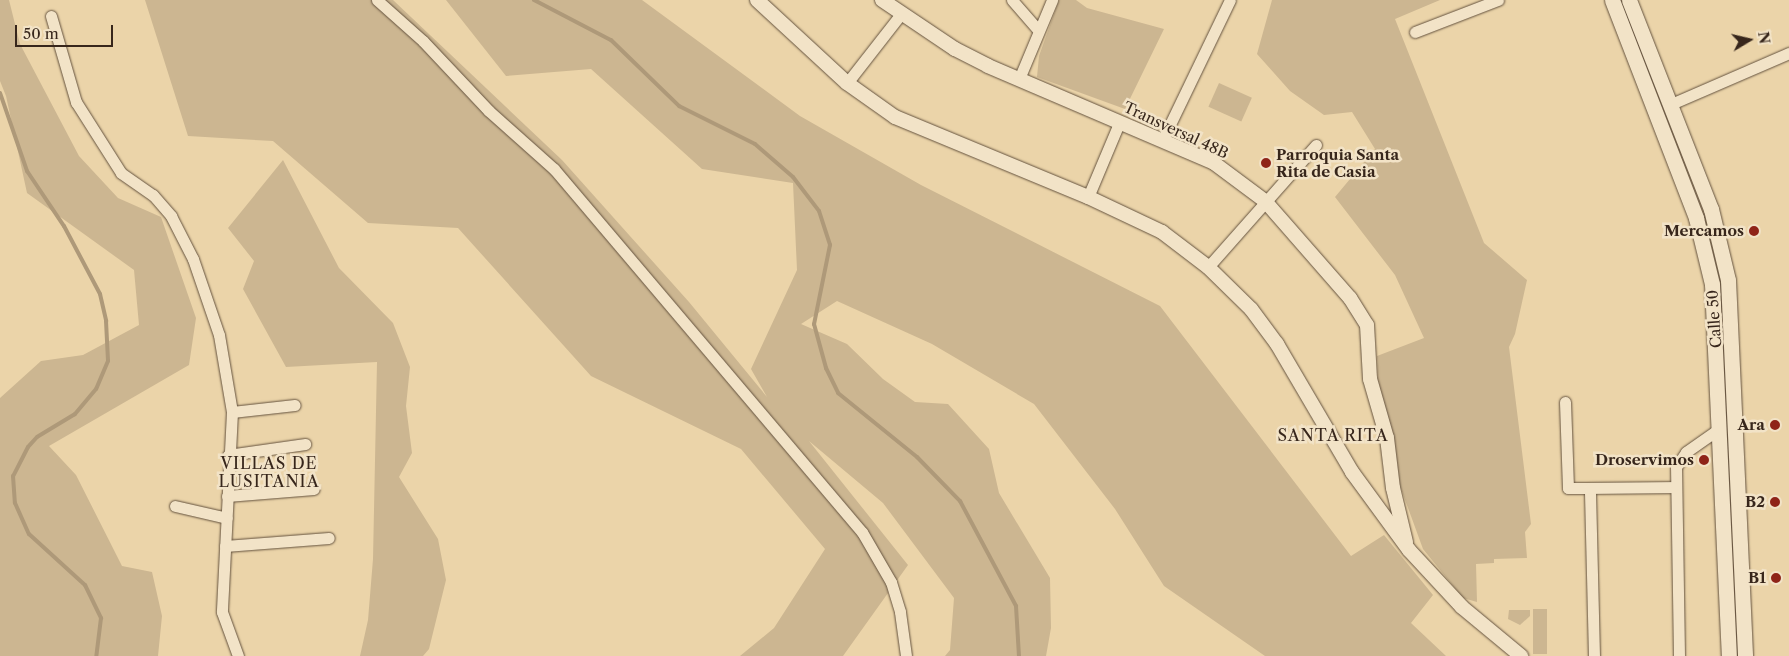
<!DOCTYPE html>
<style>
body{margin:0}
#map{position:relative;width:1789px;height:656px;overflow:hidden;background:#ebd4a9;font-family:"Libre Caslon Text",serif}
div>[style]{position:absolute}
.green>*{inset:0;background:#ccb691;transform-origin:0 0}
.stream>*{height:4px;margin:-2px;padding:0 2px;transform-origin:2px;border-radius:2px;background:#ae9979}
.roads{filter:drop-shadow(0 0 1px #64523e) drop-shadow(0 0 1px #64523e)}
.minor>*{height:11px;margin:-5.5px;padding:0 5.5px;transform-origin:5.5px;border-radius:5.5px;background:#f2e3c7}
.tertiary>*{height:14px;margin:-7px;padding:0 7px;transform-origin:7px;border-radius:7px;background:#f2e3c7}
.secondary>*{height:15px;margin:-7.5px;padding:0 7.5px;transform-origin:7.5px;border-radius:7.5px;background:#f2e3c7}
.dots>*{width:14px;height:14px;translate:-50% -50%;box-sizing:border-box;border:2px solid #f2e3c7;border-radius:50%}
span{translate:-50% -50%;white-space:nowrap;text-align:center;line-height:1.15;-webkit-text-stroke:5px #f2e3c7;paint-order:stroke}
.street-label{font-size:15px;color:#37261b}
.poi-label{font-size:15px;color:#37261b;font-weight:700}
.left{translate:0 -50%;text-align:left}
.right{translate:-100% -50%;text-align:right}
.neighbourhood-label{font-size:16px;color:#37261b;letter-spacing:1px}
.north{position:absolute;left:1724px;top:15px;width:50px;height:50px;-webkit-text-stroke:4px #f2e3c7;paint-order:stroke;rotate:81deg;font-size:14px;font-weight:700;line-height:20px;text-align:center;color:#37261b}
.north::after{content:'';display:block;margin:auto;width:18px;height:22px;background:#37261b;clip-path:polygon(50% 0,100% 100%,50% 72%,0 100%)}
.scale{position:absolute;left:15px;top:25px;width:98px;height:22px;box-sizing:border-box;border:2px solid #37261b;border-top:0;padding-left:6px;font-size:15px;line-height:18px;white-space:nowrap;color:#37261b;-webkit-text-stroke:4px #f2e3c7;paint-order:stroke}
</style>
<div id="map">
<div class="green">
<i style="clip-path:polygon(0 0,9px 0,20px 44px,79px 156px,118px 198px,161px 217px,196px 318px,189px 365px,49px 446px,76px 475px,122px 566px,152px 572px,162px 616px,158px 656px,0 656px,0 398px,41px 361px,83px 355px,139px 325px,134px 270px,27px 193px,6px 96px,0 81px)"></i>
<i style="clip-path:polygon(145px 0,393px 0,562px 160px,689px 302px,767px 397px,751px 369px,797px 270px,793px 183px,702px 169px,591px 69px,506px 76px,446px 0,642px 0,800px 116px,921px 185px,1160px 306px,1351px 556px,1384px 535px,1433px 595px,1411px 623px,1446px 656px,1265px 656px,1164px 586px,1115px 509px,1034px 404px,932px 344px,837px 301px,801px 324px,847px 344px,883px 379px,915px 402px,948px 404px,989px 449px,999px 493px,1050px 578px,1051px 628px,1046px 656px,945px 656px,950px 650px,954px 598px,883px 503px,809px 441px,908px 565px,843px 656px,740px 656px,774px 628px,825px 549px,741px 449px,591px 376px,458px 228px,368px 223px,273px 141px,188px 136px)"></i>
<i style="clip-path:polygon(1059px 0,1076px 0,1087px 8px,1164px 29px,1125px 109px,1037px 77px,1039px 56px)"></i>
<i style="clip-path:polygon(1272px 0,1440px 0,1395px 19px,1484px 243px,1527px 280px,1515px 334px,1509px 347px,1531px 524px,1525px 532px,1527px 558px,1494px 559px,1494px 563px,1476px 564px,1477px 602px,1463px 598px,1423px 549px,1400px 486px,1394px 439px,1378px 381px,1377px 356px,1424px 338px,1395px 275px,1335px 197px,1375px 149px,1352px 112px,1324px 115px,1290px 91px,1257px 54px)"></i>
<i style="left:1219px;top:83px;width:36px;height:26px;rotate:24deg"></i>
<i style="clip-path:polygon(283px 160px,339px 268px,393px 323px,410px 367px,406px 406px,412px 453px,399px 477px,438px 539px,446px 580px,429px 649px,423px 656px,360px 656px,368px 620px,373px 559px,377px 362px,286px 367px,243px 289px,254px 261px,228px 228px)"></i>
<i style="left:1533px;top:609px;width:14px;height:45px"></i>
<i style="clip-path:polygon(1509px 610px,1530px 610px,1530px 616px,1520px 625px,1508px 619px)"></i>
</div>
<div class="stream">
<i style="left:534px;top:0;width:87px;rotate:27.5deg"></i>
<i style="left:611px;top:40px;width:95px;rotate:44.1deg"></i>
<i style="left:679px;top:106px;width:85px;rotate:26.6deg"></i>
<i style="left:755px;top:144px;width:50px;rotate:41deg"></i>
<i style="left:793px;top:177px;width:43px;rotate:52.6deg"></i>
<i style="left:819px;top:211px;width:36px;rotate:72deg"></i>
<i style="left:830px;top:245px;width:81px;rotate:101.4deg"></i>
<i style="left:814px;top:324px;width:46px;rotate:74.7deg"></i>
<i style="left:826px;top:368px;width:28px;rotate:64deg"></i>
<i style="left:838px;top:393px;width:102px;rotate:39deg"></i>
<i style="left:917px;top:457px;width:62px;rotate:45.7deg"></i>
<i style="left:960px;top:501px;width:119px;rotate:61.9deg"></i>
<i style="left:1016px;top:606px;width:50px;rotate:86.6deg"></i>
<i style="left:0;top:93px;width:83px;rotate:70.9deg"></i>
<i style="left:27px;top:171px;width:66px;rotate:56.1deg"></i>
<i style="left:64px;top:226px;width:77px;rotate:62.1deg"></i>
<i style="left:100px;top:294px;width:28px;rotate:77deg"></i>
<i style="left:106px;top:321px;width:40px;rotate:87.1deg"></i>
<i style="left:108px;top:361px;width:30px;rotate:113deg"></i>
<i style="left:96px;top:389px;width:33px;rotate:130deg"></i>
<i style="left:75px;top:414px;width:44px;rotate:148.8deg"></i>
<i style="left:37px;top:437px;width:13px;rotate:132deg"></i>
<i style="left:28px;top:447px;width:33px;rotate:117deg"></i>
<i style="left:13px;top:476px;width:27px;rotate:86deg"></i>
<i style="left:15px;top:503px;width:34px;rotate:66deg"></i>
<i style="left:29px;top:534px;width:76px;rotate:42.3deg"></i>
<i style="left:85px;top:585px;width:37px;rotate:64deg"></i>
<i style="left:101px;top:618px;width:38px;rotate:97deg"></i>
</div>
<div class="roads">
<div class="minor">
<i style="left:377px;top:0;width:62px;rotate:41.7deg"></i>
<i style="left:423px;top:41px;width:96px;rotate:46.7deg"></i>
<i style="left:489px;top:111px;width:87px;rotate:41.7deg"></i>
<i style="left:554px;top:169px;width:476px;rotate:49.7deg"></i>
<i style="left:862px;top:532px;width:58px;rotate:59.9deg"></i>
<i style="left:891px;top:582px;width:31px;rotate:73deg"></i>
<i style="left:900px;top:612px;width:44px;rotate:82.2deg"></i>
<i style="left:1012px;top:0;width:40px;rotate:49deg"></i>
<i style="left:51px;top:16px;width:90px;rotate:73.8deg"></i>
<i style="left:76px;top:102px;width:84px;rotate:57.6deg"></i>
<i style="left:121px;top:173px;width:39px;rotate:35deg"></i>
<i style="left:153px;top:195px;width:28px;rotate:49deg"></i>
<i style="left:171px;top:216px;width:48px;rotate:62.9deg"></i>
<i style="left:193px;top:259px;width:80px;rotate:71.1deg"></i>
<i style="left:219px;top:335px;width:78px;rotate:80.4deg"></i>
<i style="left:232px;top:412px;width:200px;rotate:92.9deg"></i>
<i style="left:222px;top:612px;width:47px;rotate:70deg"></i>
<i style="left:1415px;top:32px;width:89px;rotate:-21.1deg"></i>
<i style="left:1019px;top:79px;width:86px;rotate:-67.3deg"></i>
<i style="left:847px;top:83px;width:88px;rotate:-52deg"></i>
<i style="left:1671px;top:104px;width:129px;rotate:-23.4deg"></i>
<i style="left:1163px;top:139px;width:154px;rotate:-64.3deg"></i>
<i style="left:1088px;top:197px;width:82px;rotate:-67.2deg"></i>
<i style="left:1208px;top:267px;width:163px;rotate:-48.5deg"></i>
<i style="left:1565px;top:402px;width:86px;rotate:88deg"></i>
<i style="left:1568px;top:488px;width:22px"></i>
<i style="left:232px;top:412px;width:63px;rotate:-6.3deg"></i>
<i style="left:228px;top:455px;width:78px;rotate:-8.1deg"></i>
<i style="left:227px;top:496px;width:87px;rotate:-4.6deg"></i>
<i style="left:175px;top:506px;width:53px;rotate:13deg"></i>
<i style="left:225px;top:546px;width:104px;rotate:-4.4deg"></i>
<i style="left:1594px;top:656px;width:168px;rotate:-91.4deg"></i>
<i style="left:1590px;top:488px;width:84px;rotate:-0.7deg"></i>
<i style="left:1679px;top:656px;width:189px;rotate:-90.9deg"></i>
<i style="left:1676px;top:467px;width:18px;rotate:-56deg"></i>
<i style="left:1686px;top:452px;width:40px;rotate:-34.9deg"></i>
</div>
<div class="tertiary">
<i style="left:757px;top:0;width:122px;rotate:42.7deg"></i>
<i style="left:847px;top:83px;width:59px;rotate:35.3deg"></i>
<i style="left:895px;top:117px;width:209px;rotate:22.5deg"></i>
<i style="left:1088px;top:197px;width:82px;rotate:25.3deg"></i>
<i style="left:1162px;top:232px;width:58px;rotate:37.3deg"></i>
<i style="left:1208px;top:267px;width:60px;rotate:44.3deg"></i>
<i style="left:1251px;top:309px;width:44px;rotate:53.4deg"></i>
<i style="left:1277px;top:344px;width:148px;rotate:59.6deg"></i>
<i style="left:1352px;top:472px;width:97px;rotate:53.8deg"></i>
<i style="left:1409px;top:550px;width:78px;rotate:47.1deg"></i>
<i style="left:1462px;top:607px;width:77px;rotate:39.7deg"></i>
<i style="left:882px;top:0;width:88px;rotate:33.9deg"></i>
<i style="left:955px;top:49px;width:37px;rotate:27deg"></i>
<i style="left:988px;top:66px;width:246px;rotate:23.2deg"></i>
<i style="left:1214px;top:163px;width:64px;rotate:36.7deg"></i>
<i style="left:1265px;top:201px;width:129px;rotate:48.8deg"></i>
<i style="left:1350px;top:298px;width:32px;rotate:58deg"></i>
<i style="left:1367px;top:325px;width:54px;rotate:86.8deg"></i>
<i style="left:1370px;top:379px;width:61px;rotate:73.9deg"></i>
<i style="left:1387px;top:438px;width:50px;rotate:83.2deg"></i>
<i style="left:1393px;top:488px;width:56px;rotate:76.5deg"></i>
</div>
<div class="secondary">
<i style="left:1612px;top:0;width:234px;rotate:68.9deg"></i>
<i style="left:1696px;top:218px;width:68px;rotate:76.4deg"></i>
<i style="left:1712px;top:284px;width:372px;rotate:87.4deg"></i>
<i style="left:1629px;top:0;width:225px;rotate:68.6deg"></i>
<i style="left:1711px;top:209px;width:73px;rotate:76.5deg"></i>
<i style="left:1728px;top:280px;width:376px;rotate:87.4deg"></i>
</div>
</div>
<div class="dots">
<i style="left:1266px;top:163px;background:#8f2418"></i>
<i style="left:1754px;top:231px;background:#8f2418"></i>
<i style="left:1775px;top:425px;background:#8f2418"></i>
<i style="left:1704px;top:460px;background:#8f2418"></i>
<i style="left:1775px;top:502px;background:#8f2418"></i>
<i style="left:1776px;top:578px;background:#8f2418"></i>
</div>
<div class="street-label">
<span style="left:1176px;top:130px;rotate:25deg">Transversal 48B</span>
<span style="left:1714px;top:319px;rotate:-94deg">Calle 50</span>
</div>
<div class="poi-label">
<span class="left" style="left:1276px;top:163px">Parroquia Santa<br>Rita de Casia</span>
<span class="right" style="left:1744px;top:231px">Mercamos</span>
<span class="right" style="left:1765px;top:425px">Ara</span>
<span class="right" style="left:1694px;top:460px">Droservimos</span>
<span class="right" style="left:1765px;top:502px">B2</span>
<span class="right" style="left:1766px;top:578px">B1</span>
</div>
<div class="neighbourhood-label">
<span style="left:1333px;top:435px">SANTA RITA</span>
<span style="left:269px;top:472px">VILLAS DE<br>LUSITANIA</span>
</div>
<div class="north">N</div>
<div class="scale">50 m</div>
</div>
